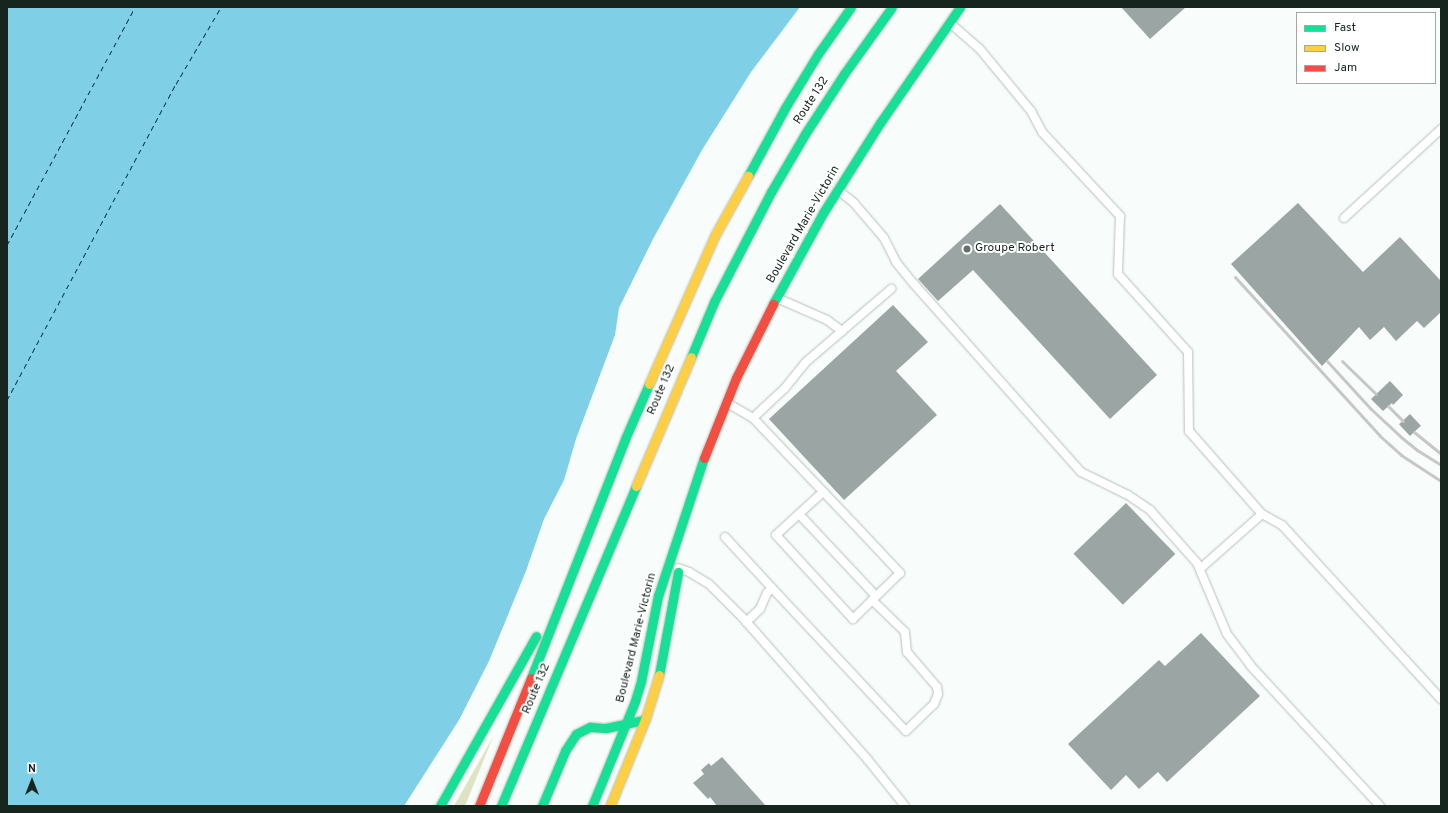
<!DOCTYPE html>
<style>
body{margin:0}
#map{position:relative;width:1448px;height:813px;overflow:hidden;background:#f8fcfa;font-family:Overpass,sans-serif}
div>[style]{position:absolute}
.green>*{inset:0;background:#dfe2c3}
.water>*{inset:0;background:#7fcfe6}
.ferry>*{height:1px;margin-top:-0.5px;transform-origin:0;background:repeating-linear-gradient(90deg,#053a48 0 5px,transparent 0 9px)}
.building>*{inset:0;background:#9ba6a4;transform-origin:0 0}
.roads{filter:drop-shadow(0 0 1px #b6c0bb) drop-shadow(0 0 1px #b6c0bb)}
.lane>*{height:8px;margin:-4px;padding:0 4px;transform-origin:4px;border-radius:4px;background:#fefffe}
.fast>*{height:9px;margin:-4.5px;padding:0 4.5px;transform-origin:4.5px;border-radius:4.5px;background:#16e098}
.slow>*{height:9px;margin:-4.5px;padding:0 4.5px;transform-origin:4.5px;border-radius:4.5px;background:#ffcf43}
.jam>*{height:9px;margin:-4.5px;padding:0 4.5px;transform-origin:4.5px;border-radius:4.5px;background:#f24e42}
.rail>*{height:3px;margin:-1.5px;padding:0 1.5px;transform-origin:1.5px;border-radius:1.5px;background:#c6c7c6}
.dots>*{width:11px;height:11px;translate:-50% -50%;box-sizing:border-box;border:2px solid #fff;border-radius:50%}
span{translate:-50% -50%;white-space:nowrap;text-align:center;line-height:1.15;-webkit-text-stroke:4px #fff;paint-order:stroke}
.street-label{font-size:12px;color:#16251e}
.poi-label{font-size:12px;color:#16251e}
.left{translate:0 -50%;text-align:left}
.frame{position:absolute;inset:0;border:8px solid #16251e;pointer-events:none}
.legend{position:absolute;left:1296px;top:12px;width:140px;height:72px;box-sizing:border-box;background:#fff;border:1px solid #a2a8a5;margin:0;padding:5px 7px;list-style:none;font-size:12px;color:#16251e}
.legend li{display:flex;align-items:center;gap:8px;height:20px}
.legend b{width:20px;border:1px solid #a2a8a5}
.north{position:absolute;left:12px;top:761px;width:40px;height:40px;-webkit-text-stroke:3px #fff;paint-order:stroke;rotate:0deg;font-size:11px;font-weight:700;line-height:16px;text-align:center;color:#16251e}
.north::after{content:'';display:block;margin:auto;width:14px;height:18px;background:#16251e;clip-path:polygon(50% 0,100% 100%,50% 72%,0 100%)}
</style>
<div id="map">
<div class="green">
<i style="clip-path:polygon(493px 737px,465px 806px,454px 806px)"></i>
</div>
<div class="water">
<i style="clip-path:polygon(7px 7px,800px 7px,751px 72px,702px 150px,653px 239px,619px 308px,615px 335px,576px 439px,564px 480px,544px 519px,526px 571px,489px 661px,459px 720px,404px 806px,7px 806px)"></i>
</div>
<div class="ferry">
<i style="left:7px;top:245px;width:270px;rotate:-61.7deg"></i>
<i style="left:7px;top:400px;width:358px;rotate:-61.9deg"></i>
<i style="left:176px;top:84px;width:89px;rotate:-59.7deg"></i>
</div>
<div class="building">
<i style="clip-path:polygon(1121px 7px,1186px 7px,1150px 39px)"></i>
<i style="clip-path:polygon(1298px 203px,1363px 272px,1400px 237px,1441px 281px,1441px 312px,1424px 328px,1417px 321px,1396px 341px,1384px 327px,1370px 340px,1359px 327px,1322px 366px,1231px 264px)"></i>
<i style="clip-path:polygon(1000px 204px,1157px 375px,1110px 419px,973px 270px,938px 301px,918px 279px)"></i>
<i style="clip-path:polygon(893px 305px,928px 342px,896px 371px,937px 415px,844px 500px,769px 419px)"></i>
<i style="clip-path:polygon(1390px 381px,1403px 395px,1393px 405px,1392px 403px,1383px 411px,1371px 399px)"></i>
<i style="left:1410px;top:414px;width:16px;height:15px;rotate:47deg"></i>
<i style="left:1126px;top:503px;width:71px;height:73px;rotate:46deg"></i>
<i style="clip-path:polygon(1201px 633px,1260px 696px,1167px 782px,1158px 772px,1139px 789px,1126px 775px,1111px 790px,1068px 744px,1159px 660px,1165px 666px)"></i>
<i style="clip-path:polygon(722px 757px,766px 806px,717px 806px,710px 797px,708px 799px,693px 783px,704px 774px,701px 770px,709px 763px,711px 766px)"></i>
</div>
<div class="roads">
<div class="lane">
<i style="left:950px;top:23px;width:38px;rotate:41deg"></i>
<i style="left:979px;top:48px;width:82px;rotate:50.5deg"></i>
<i style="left:1031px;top:111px;width:24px;rotate:62deg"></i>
<i style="left:1042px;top:132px;width:115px;rotate:47.1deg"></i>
<i style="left:1120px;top:216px;width:58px;rotate:92deg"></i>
<i style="left:1118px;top:274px;width:105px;rotate:48.1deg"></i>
<i style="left:1188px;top:352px;width:79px;rotate:89.3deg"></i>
<i style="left:1189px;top:431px;width:111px;rotate:48.7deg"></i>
<i style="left:1262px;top:514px;width:83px;rotate:138.4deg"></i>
<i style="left:838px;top:190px;width:21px;rotate:39deg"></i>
<i style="left:854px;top:203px;width:46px;rotate:49.4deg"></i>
<i style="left:884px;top:238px;width:27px;rotate:63deg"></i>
<i style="left:896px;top:262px;width:28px;rotate:51deg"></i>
<i style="left:914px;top:284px;width:251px;rotate:48.4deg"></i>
<i style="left:1081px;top:472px;width:52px;rotate:26.1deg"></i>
<i style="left:1128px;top:495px;width:27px;rotate:34deg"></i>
<i style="left:1150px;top:510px;width:71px;rotate:48.4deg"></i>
<i style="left:1197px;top:563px;width:77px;rotate:67.1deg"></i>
<i style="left:1227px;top:634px;width:39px;rotate:53deg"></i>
<i style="left:1250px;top:665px;width:192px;rotate:47.3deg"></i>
<i style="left:1344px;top:218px;width:132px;rotate:-42.5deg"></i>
<i style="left:777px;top:298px;width:55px;rotate:23.7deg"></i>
<i style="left:827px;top:320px;width:19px;rotate:36deg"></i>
<i style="left:842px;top:331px;width:65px;rotate:-40.6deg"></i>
<i style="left:727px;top:403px;width:30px;rotate:30deg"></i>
<i style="left:753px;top:418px;width:44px;rotate:-43.2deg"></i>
<i style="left:785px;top:388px;width:33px;rotate:-51deg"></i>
<i style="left:806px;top:362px;width:48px;rotate:-40.7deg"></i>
<i style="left:753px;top:418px;width:145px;rotate:46.4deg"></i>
<i style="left:853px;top:523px;width:69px;rotate:46.8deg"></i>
<i style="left:900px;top:573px;width:66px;rotate:135.6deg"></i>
<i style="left:853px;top:619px;width:114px;rotate:-132.5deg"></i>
<i style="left:776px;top:535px;width:64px;rotate:-42.5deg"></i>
<i style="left:799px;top:514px;width:112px;rotate:46.8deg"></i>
<i style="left:1262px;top:514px;width:23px;rotate:29deg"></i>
<i style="left:1282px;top:525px;width:236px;rotate:47.6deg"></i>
<i style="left:725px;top:537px;width:69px;rotate:47.3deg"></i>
<i style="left:772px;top:588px;width:7px;rotate:135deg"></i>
<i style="left:767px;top:593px;width:17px;rotate:114deg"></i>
<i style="left:760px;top:609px;width:19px;rotate:137deg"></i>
<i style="left:678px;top:568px;width:12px;rotate:20deg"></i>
<i style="left:689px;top:572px;width:23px;rotate:31deg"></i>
<i style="left:709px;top:584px;width:48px;rotate:45deg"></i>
<i style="left:743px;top:618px;width:189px;rotate:48.6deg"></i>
<i style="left:868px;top:760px;width:59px;rotate:51.2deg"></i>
<i style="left:772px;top:588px;width:196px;rotate:46.9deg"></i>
<i style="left:906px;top:731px;width:39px;rotate:-44deg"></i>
<i style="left:934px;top:704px;width:11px;rotate:-68deg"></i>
<i style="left:938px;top:694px;width:7px;rotate:-98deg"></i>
<i style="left:937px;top:687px;width:46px;rotate:-130.6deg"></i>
<i style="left:907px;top:652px;width:20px;rotate:-96deg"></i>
<i style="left:905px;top:632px;width:46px;rotate:-135.9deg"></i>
</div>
<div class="fast">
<i style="left:748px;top:176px;width:77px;rotate:-61.4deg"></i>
<i style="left:785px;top:108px;width:63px;rotate:-58.6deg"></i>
<i style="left:818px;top:54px;width:57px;rotate:-54.9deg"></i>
<i style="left:773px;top:304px;width:104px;rotate:-61.2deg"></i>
<i style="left:823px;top:213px;width:107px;rotate:-57.7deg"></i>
<i style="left:880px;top:123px;width:141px;rotate:-55.4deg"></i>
<i style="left:691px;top:357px;width:60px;rotate:-67.3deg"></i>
<i style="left:714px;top:302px;width:124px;rotate:-62.6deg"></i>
<i style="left:771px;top:192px;width:67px;rotate:-59.6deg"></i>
<i style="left:805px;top:134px;width:72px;rotate:-57deg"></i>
<i style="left:844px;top:74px;width:82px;rotate:-54.4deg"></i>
<i style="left:659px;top:675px;width:105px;rotate:-79.5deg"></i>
<i style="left:531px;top:678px;width:257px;rotate:-68.5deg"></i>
<i style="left:625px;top:439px;width:60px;rotate:-66.4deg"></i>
<i style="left:440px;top:806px;width:195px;rotate:-60.5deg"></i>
<i style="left:501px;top:806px;width:347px;rotate:-67.1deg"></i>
<i style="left:542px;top:806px;width:60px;rotate:-67.3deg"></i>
<i style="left:565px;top:751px;width:20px;rotate:-57deg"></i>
<i style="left:576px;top:734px;width:16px;rotate:-27deg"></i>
<i style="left:590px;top:727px;width:16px;rotate:4deg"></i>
<i style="left:606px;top:728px;width:40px;rotate:-12deg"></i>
<i style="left:592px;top:806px;width:113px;rotate:-67.7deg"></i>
<i style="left:635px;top:701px;width:21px;rotate:-73deg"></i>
<i style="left:641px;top:681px;width:87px;rotate:-78.7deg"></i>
<i style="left:658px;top:596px;width:145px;rotate:-71.6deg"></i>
</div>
<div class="slow">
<i style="left:649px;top:384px;width:163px;rotate:-66.1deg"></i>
<i style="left:715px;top:235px;width:68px;rotate:-60.8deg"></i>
<i style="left:636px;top:486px;width:140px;rotate:-66.9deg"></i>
<i style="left:610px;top:806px;width:93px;rotate:-67.9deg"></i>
<i style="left:645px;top:720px;width:47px;rotate:-72.7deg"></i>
</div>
<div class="jam">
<i style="left:704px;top:458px;width:86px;rotate:-68.2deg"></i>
<i style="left:736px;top:378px;width:83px;rotate:-63.4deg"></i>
<i style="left:479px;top:806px;width:138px;rotate:-67.9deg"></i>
</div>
</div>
<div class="rail">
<i style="left:1235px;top:277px;width:215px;rotate:47.6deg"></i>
<i style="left:1380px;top:436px;width:28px;rotate:42deg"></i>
<i style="left:1401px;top:455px;width:48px;rotate:33deg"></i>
<i style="left:1327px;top:361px;width:65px;rotate:47.5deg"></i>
<i style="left:1371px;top:409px;width:41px;rotate:43deg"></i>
<i style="left:1401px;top:437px;width:21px;rotate:39deg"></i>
<i style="left:1417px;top:450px;width:28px;rotate:32deg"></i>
<i style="left:1342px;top:361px;width:47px;rotate:44.1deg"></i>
<i style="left:1388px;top:406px;width:21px;rotate:45deg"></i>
<i style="left:1414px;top:432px;width:35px;rotate:39deg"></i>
</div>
<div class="dots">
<i style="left:967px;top:249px;background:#65706b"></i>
</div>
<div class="street-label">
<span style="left:812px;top:101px;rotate:-57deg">Route 132</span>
<span style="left:804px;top:225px;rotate:-60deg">Boulevard Marie-Victorin</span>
<span style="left:662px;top:390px;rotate:-67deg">Route 132</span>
<span style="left:637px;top:638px;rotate:-76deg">Boulevard Marie-Victorin</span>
<span style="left:537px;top:689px;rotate:-67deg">Route 132</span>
</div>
<div class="poi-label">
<span class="left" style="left:975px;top:249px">Groupe Robert</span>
</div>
<div class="frame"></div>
<ul class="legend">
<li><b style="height:5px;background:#16e098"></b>Fast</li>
<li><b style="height:5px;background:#ffcf43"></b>Slow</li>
<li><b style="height:5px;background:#f24e42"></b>Jam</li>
</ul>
<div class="north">N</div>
</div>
